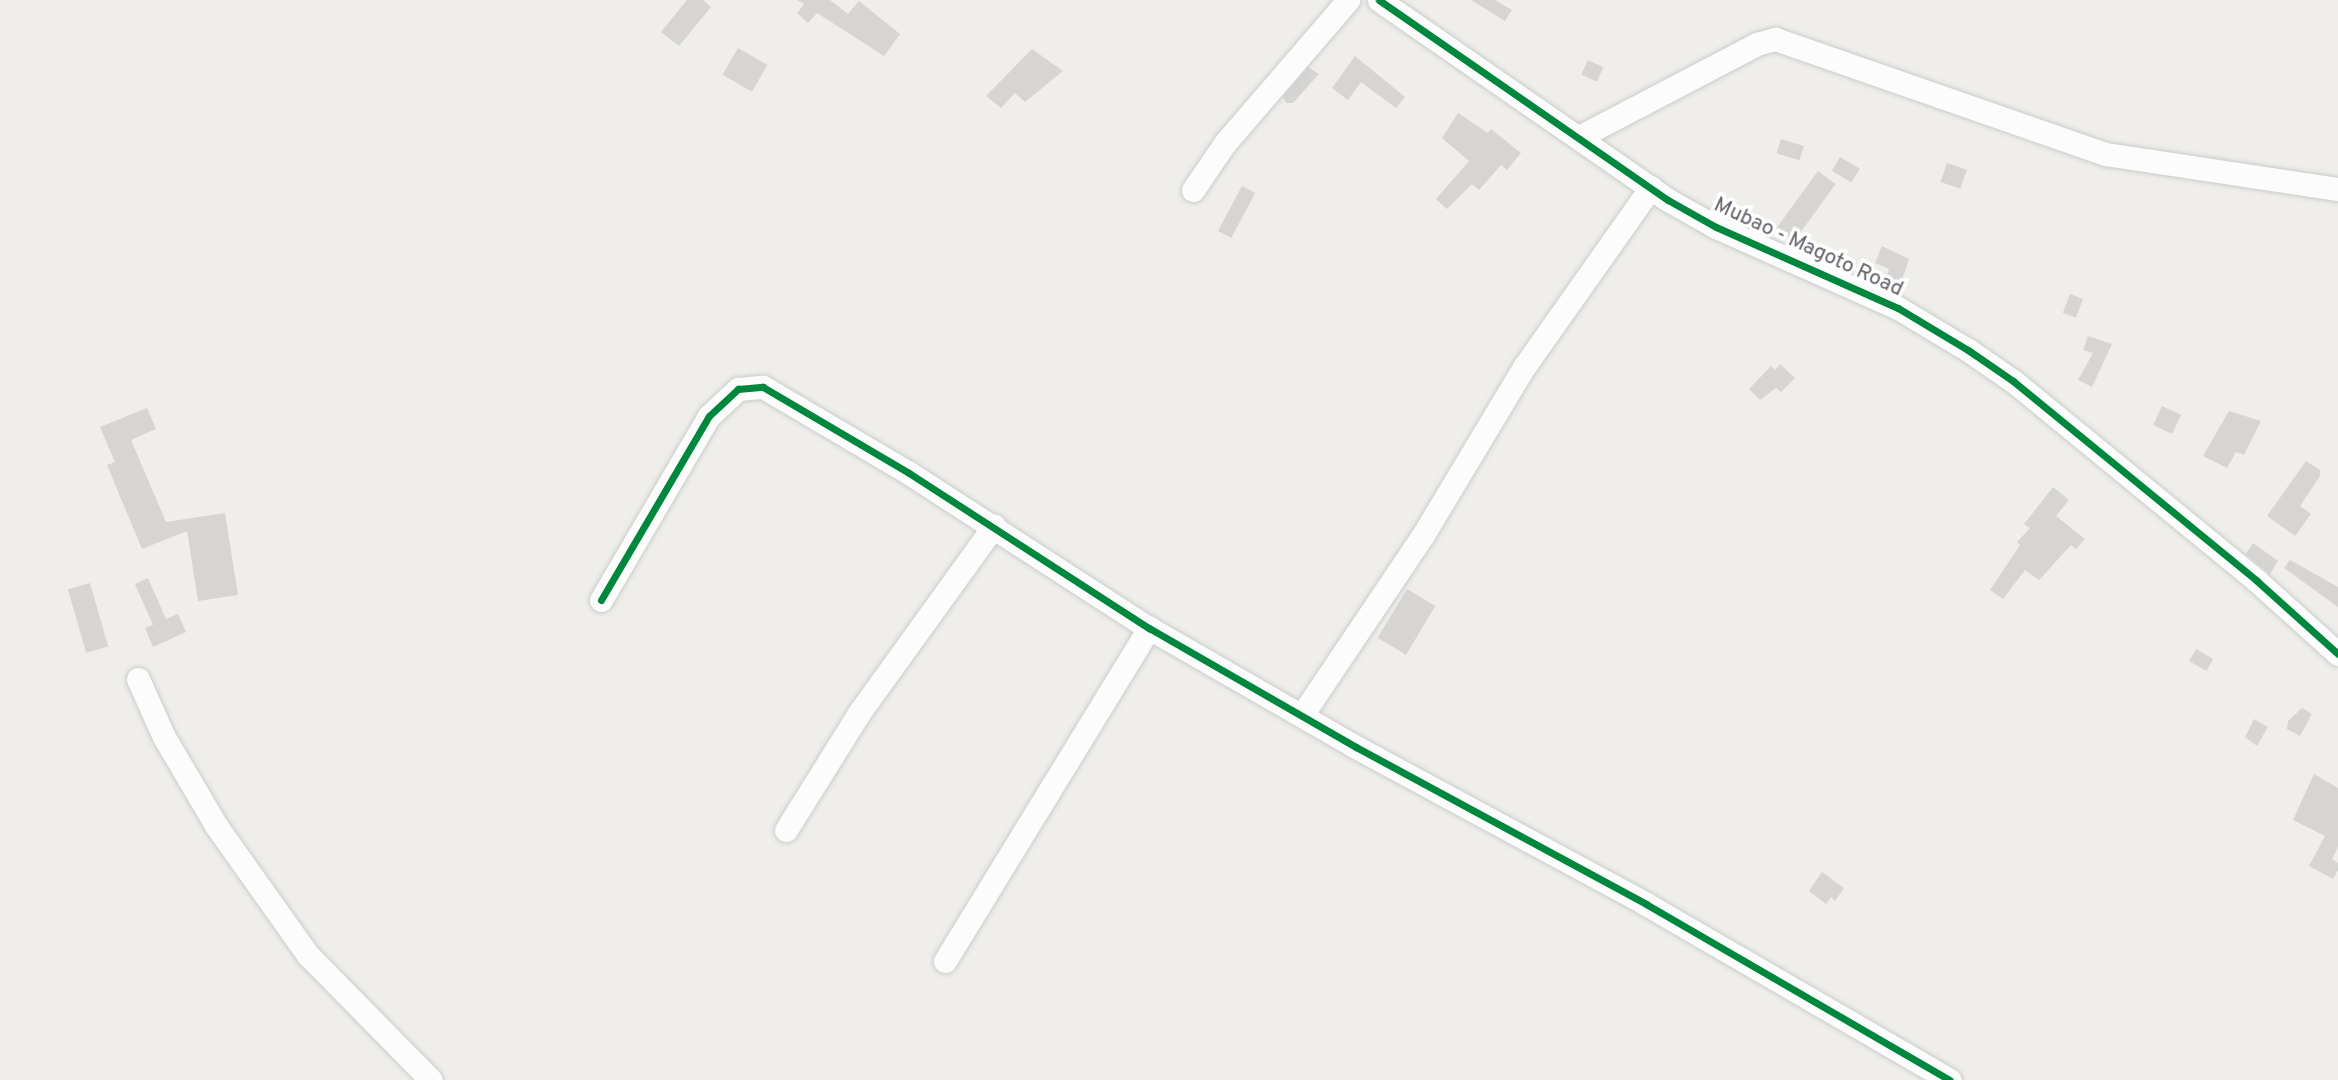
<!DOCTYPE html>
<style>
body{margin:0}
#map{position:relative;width:2338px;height:1080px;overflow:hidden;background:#efeeea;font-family:Overpass,sans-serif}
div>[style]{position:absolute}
.building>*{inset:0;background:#d6d5d3;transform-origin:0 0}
.roads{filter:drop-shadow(0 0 2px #cbcccc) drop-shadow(0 0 2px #cbcccc)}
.minor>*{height:23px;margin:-11.5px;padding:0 11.5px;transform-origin:11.5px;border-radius:11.5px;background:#fdfcfc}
.cycleway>*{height:7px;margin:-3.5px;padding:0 3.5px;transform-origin:3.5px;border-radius:3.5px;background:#00873e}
span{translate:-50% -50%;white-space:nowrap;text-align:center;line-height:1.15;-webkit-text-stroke:7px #fff;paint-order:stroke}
.street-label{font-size:21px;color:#5f6368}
</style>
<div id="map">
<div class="building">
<i style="clip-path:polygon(687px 0,703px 0,711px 7px,679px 46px,661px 32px)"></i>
<i style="clip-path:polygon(797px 0,830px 0,848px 14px,859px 1px,900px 34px,884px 56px,817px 13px,808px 23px,797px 13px,804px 4px)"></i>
<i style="clip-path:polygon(1471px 0,1495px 0,1512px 10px,1505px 21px)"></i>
<i style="left:738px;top:48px;width:34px;height:31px;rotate:30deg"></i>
<i style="clip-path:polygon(1032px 49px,1063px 71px,1025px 102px,1015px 93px,1001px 108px,986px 96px)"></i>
<i style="clip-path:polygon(1355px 56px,1405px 97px,1396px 108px,1361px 82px,1348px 100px,1332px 88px)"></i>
<i style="left:1588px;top:60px;width:17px;height:16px;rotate:25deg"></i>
<i style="clip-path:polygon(1308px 67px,1319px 74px,1293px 103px,1286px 103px,1283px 97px)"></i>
<i style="clip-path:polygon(1458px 113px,1488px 133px,1491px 129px,1521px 153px,1507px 170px,1501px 165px,1479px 190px,1472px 184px,1447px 209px,1436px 199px,1469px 161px,1442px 138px)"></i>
<i style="left:1781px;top:139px;width:24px;height:15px;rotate:17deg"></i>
<i style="left:1840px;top:157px;width:23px;height:16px;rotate:31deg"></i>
<i style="left:1947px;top:163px;width:21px;height:20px;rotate:19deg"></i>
<i style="left:1818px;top:171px;width:22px;height:71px;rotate:36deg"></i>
<i style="left:1242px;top:186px;width:15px;height:51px;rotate:28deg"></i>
<i style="clip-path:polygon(1882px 246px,1909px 259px,1899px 289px,1884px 284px,1889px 269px,1875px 263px)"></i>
<i style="left:2070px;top:294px;width:14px;height:20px;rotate:21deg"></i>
<i style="clip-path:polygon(2088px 336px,2112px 344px,2092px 387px,2078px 380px,2093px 353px,2083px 350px)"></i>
<i style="clip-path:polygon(1780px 364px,1795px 378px,1781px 392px,1776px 388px,1760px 400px,1749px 389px,1771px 366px,1775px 370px)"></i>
<i style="left:2162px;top:406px;width:21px;height:21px;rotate:25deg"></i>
<i style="clip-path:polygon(147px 408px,156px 429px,131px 440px,166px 522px,225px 513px,238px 595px,198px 601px,187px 531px,142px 549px,107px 465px,115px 462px,100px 427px)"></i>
<i style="clip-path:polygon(2229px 411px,2261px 421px,2244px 455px,2236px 452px,2227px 468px,2203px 456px)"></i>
<i style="clip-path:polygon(2306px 461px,2320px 470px,2320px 476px,2300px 506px,2311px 514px,2295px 536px,2267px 516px)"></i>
<i style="clip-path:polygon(2053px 487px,2069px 500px,2056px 516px,2085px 539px,2076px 549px,2071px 545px,2039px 580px,2025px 570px,2003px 599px,1990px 590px,2020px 545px,2017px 542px,2030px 528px,2024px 524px)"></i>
<i style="clip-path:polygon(2253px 543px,2278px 561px,2270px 574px,2246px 554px)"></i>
<i style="clip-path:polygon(2290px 560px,2338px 587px,2338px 607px,2284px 568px)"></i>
<i style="clip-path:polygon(148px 578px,166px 619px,178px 614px,186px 632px,153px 647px,145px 628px,153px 625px,135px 584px)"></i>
<i style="left:90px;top:583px;width:66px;height:23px;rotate:74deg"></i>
<i style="left:1407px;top:589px;width:33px;height:57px;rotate:31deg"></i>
<i style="left:2196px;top:649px;width:20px;height:14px;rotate:30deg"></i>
<i style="clip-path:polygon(2302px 708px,2312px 714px,2300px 736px,2287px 729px,2288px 721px)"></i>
<i style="clip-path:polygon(2254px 719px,2268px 727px,2257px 746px,2245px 737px)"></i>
<i style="clip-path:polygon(2314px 774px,2338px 788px,2338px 847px,2332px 859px,2338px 863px,2338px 870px,2333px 879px,2309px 866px,2325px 836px,2293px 820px)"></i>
<i style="clip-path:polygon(1822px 872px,1844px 888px,1835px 901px,1831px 897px,1826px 904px,1809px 891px)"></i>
</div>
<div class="roads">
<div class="minor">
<i style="left:1379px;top:0;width:351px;rotate:34.7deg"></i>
<i style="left:1668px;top:200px;width:55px;rotate:29.4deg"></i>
<i style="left:1716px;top:227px;width:199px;rotate:24deg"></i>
<i style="left:1898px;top:308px;width:82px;rotate:31deg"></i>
<i style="left:1968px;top:350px;width:55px;rotate:34.6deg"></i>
<i style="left:2013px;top:381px;width:315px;rotate:39.3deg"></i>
<i style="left:2257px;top:581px;width:109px;rotate:42deg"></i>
<i style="left:1581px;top:136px;width:199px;rotate:-27.6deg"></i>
<i style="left:1757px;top:44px;width:19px;rotate:-16deg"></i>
<i style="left:1775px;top:39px;width:350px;rotate:19.2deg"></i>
<i style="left:2106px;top:154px;width:235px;rotate:8.6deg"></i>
<i style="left:1193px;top:190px;width:57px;rotate:-55.8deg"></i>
<i style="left:1225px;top:143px;width:189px;rotate:-49.3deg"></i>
<i style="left:601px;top:600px;width:213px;rotate:-59.6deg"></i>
<i style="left:709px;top:416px;width:40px;rotate:-43deg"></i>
<i style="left:738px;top:389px;width:25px;rotate:-5deg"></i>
<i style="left:763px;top:387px;width:169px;rotate:30.5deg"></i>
<i style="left:909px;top:473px;width:286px;rotate:32.9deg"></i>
<i style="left:1149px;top:628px;width:239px;rotate:29.9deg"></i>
<i style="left:1356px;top:747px;width:330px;rotate:28.4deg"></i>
<i style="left:1646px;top:904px;width:351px;rotate:30.1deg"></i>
<i style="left:138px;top:679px;width:64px;rotate:65.9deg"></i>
<i style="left:164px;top:737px;width:104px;rotate:59.5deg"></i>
<i style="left:217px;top:827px;width:157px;rotate:54.6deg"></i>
<i style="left:308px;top:955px;width:175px;rotate:45.5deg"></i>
<i style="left:1302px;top:715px;width:217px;rotate:-56.1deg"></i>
<i style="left:1423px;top:535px;width:196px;rotate:-59deg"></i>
<i style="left:1524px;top:367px;width:220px;rotate:-54.8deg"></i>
<i style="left:786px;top:830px;width:138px;rotate:-58deg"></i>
<i style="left:859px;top:713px;width:231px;rotate:-54.2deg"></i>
<i style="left:945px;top:961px;width:391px;rotate:-58.5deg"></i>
</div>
</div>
<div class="cycleway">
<i style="left:1379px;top:0;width:351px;rotate:34.7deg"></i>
<i style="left:1668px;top:200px;width:55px;rotate:29.4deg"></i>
<i style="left:1716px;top:227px;width:199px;rotate:24deg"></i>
<i style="left:1898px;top:308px;width:82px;rotate:31deg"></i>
<i style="left:1968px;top:350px;width:55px;rotate:34.6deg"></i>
<i style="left:2013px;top:381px;width:315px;rotate:39.3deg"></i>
<i style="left:2257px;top:581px;width:109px;rotate:42deg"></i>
<i style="left:601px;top:600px;width:213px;rotate:-59.6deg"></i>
<i style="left:709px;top:416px;width:40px;rotate:-43deg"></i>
<i style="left:738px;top:389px;width:25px;rotate:-5deg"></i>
<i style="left:763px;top:387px;width:169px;rotate:30.5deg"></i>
<i style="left:909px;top:473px;width:286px;rotate:32.9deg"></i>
<i style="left:1149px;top:628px;width:239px;rotate:29.9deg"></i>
<i style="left:1356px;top:747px;width:330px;rotate:28.4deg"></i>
<i style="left:1646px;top:904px;width:351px;rotate:30.1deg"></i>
</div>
<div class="street-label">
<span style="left:1808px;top:248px;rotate:25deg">Mubao - Magoto Road</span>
</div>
</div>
